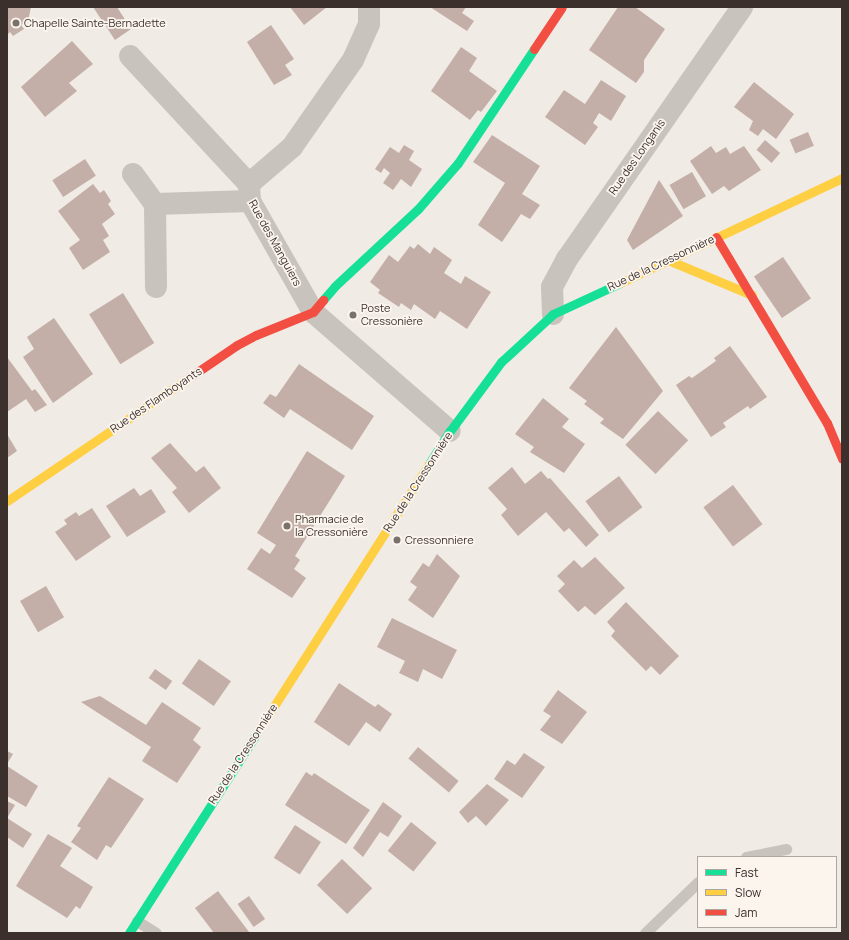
<!DOCTYPE html>
<meta charset="utf-8">
<style>
body{margin:0}
#map{position:relative;width:849px;height:940px;overflow:hidden;background:#f0ebe5;font-family:Manrope,sans-serif}
div>[style]{position:absolute}
.building>*{inset:0;background:#c3afa7;transform-origin:0 0}
.lane>*{height:11px;margin:-5.5px;padding:0 5.5px;transform-origin:5.5px;border-radius:5.5px;background:#c9c3be}
.street>*{height:22px;margin:-11px;padding:0 11px;transform-origin:11px;border-radius:11px;background:#c9c3be}
.fast>*{height:9px;margin:-4.5px;padding:0 4.5px;transform-origin:4.5px;border-radius:4.5px;background:#16e098}
.slow>*{height:9px;margin:-4.5px;padding:0 4.5px;transform-origin:4.5px;border-radius:4.5px;background:#ffcf43}
.jam>*{height:9px;margin:-4.5px;padding:0 4.5px;transform-origin:4.5px;border-radius:4.5px;background:#f24e42}
.dots>*{width:11px;height:11px;translate:-50% -50%;box-sizing:border-box;border:2px solid #fbf5ee;border-radius:50%}
span{translate:-50% -50%;white-space:nowrap;text-align:center;line-height:1.15;-webkit-text-stroke:3.5px #fbf5ee;paint-order:stroke}
.poi-label{font-size:11px;color:#3b302b}
.left{translate:0 -50%;text-align:left}
.street-label{font-size:11px;color:#3b302b}
.frame{position:absolute;inset:0;border:8px solid #3b302b;pointer-events:none}
.legend{position:absolute;left:697px;top:856px;width:140px;height:72px;box-sizing:border-box;background:#fbf5ee;border:1px solid #aea6a0;margin:0;padding:5px 7px;list-style:none;font-size:12px;color:#3b302b}
.legend li{display:flex;align-items:center;gap:8px;height:20px}
.legend b{width:20px;border:1px solid #aea6a0}
</style>
<div id="map">
<div class="building">
<i style="clip-path:polygon(7px 7px,31px 7px,28px 21px,21px 25px,24px 29px,13px 36px,10px 32px,7px 35px)"></i>
<i style="clip-path:polygon(93px 7px,117px 7px,131px 29px,115px 40px)"></i>
<i style="clip-path:polygon(290px 7px,327px 7px,304px 25px)"></i>
<i style="clip-path:polygon(430px 7px,466px 7px,462px 13px,474px 21px,467px 31px)"></i>
<i style="clip-path:polygon(618px 7px,635px 7px,665px 29px,644px 60px,644px 72px,636px 83px,589px 50px)"></i>
<i style="clip-path:polygon(271px 25px,294px 59px,285px 65px,292px 75px,274px 85px,247px 42px)"></i>
<i style="clip-path:polygon(72px 41px,93px 64px,69px 83px,77px 91px,45px 117px,21px 87px)"></i>
<i style="clip-path:polygon(461px 47px,477px 58px,469px 71px,497px 91px,481px 112px,478px 110px,470px 120px,431px 91px)"></i>
<i style="clip-path:polygon(601px 80px,626px 96px,611px 121px,599px 113px,593px 123px,598px 127px,585px 145px,545px 117px,564px 90px,585px 104px)"></i>
<i style="clip-path:polygon(754px 82px,794px 114px,776px 139px,763px 129px,758px 136px,749px 130px,753px 121px,734px 107px)"></i>
<i style="left:808px;top:132px;width:15px;height:20px;rotate:67deg"></i>
<i style="clip-path:polygon(492px 135px,540px 166px,522px 194px,540px 205px,530px 219px,521px 214px,502px 242px,478px 225px,505px 183px,473px 162px)"></i>
<i style="left:765px;top:140px;width:20px;height:13px;rotate:41deg"></i>
<i style="clip-path:polygon(404px 145px,414px 151px,409px 160px,422px 169px,411px 187px,401px 179px,393px 190px,383px 183px,390px 173px,384px 168px,381px 173px,375px 169px,390px 147px,399px 153px)"></i>
<i style="clip-path:polygon(711px 146px,716px 153px,726px 147px,730px 154px,744px 146px,761px 170px,729px 191px,724px 186px,712px 194px,690px 161px)"></i>
<i style="left:85px;top:159px;width:20px;height:39px;rotate:57deg"></i>
<i style="left:692px;top:172px;width:28px;height:26px;rotate:60deg"></i>
<i style="clip-path:polygon(659px 180px,683px 216px,633px 250px,627px 240px)"></i>
<i style="clip-path:polygon(93px 184px,100px 193px,104px 190px,111px 201px,108px 204px,115px 214px,102px 224px,109px 236px,103px 240px,110px 252px,83px 270px,69px 248px,80px 240px,58px 211px)"></i>
<i style="clip-path:polygon(418px 244px,430px 254px,434px 247px,452px 260px,444px 273px,461px 284px,465px 276px,491px 292px,467px 329px,440px 311px,435px 319px,414px 304px,411px 310px,401px 303px,399px 307px,378px 293px,380px 290px,370px 282px,389px 255px,398px 262px,410px 246px,414px 249px)"></i>
<i style="left:783px;top:257px;width:50px;height:35px;rotate:56deg"></i>
<i style="left:123px;top:293px;width:59px;height:40px;rotate:58deg"></i>
<i style="clip-path:polygon(54px 318px,93px 374px,53px 403px,23px 357px,34px 349px,27px 337px)"></i>
<i style="clip-path:polygon(616px 327px,663px 391px,623px 439px,600px 423px,604px 419px,584px 404px,587px 401px,569px 388px)"></i>
<i style="clip-path:polygon(730px 346px,767px 397px,750px 409px,748px 406px,723px 423px,726px 427px,711px 437px,676px 385px,689px 376px,692px 378px,716px 361px,714px 358px)"></i>
<i style="clip-path:polygon(7px 357px,32px 391px,35px 389px,47px 405px,35px 412px,26px 399px,7px 412px)"></i>
<i style="clip-path:polygon(299px 364px,374px 416px,352px 450px,290px 409px,284px 418px,263px 403px,270px 394px,276px 397px)"></i>
<i style="clip-path:polygon(543px 398px,569px 419px,562px 427px,585px 444px,564px 473px,530px 452px,534px 447px,515px 434px)"></i>
<i style="left:658px;top:411px;width:42px;height:47px;rotate:44deg"></i>
<i style="clip-path:polygon(7px 434px,17px 451px,7px 458px)"></i>
<i style="clip-path:polygon(170px 443px,196px 472px,204px 466px,221px 488px,189px 513px,172px 492px,177px 488px,151px 458px)"></i>
<i style="clip-path:polygon(307px 451px,345px 476px,295px 556px,300px 560px,294px 569px,306px 578px,292px 598px,247px 569px,261px 548px,270px 554px,276px 545px,257px 533px)"></i>
<i style="clip-path:polygon(512px 467px,525px 484px,541px 471px,548px 479px,550px 478px,599px 535px,586px 547px,569px 528px,564px 532px,546px 512px,518px 536px,501px 515px,507px 509px,488px 488px)"></i>
<i style="left:619px;top:476px;width:39px;height:42px;rotate:53deg"></i>
<i style="left:733px;top:485px;width:49px;height:37px;rotate:53deg"></i>
<i style="clip-path:polygon(134px 488px,140px 496px,151px 489px,166px 512px,127px 537px,106px 506px)"></i>
<i style="clip-path:polygon(92px 508px,111px 537px,76px 561px,55px 532px,67px 524px,64px 520px,76px 512px,79px 516px)"></i>
<i style="clip-path:polygon(437px 554px,460px 576px,433px 618px,408px 600px,417px 587px,410px 582px,423px 563px,429px 567px)"></i>
<i style="clip-path:polygon(595px 557px,625px 588px,595px 615px,585px 606px,578px 612px,558px 591px,565px 584px,557px 576px,574px 560px,582px 568px)"></i>
<i style="left:46px;top:586px;width:36px;height:30px;rotate:60deg"></i>
<i style="clip-path:polygon(626px 602px,679px 656px,660px 675px,651px 666px,646px 671px,611px 636px,615px 631px,607px 622px)"></i>
<i style="clip-path:polygon(392px 618px,457px 650px,442px 679px,423px 669px,418px 682px,399px 673px,405px 661px,377px 647px)"></i>
<i style="left:199px;top:659px;width:39px;height:30px;rotate:35deg"></i>
<i style="left:155px;top:669px;width:21px;height:11px;rotate:35deg"></i>
<i style="clip-path:polygon(339px 683px,375px 707px,378px 704px,392px 714px,380px 732px,366px 722px,349px 746px,314px 722px)"></i>
<i style="clip-path:polygon(558px 690px,587px 712px,562px 744px,540px 730px,551px 716px,543px 711px)"></i>
<i style="clip-path:polygon(100px 696px,146px 725px,162px 702px,201px 728px,193px 740px,201px 747px,177px 783px,142px 761px,151px 747px,81px 702px)"></i>
<i style="left:418px;top:747px;width:53px;height:15px;rotate:40deg"></i>
<i style="clip-path:polygon(7px 751px,13px 754px,7px 764px)"></i>
<i style="clip-path:polygon(524px 753px,545px 767px,522px 798px,494px 779px,507px 760px,515px 765px)"></i>
<i style="clip-path:polygon(7px 766px,38px 786px,26px 807px,7px 796px)"></i>
<i style="clip-path:polygon(306px 772px,312px 776px,314px 773px,370px 810px,346px 844px,285px 805px)"></i>
<i style="clip-path:polygon(109px 777px,144px 799px,111px 848px,106px 845px,97px 860px,71px 842px,81px 828px,77px 826px)"></i>
<i style="clip-path:polygon(487px 784px,509px 800px,486px 826px,476px 816px,468px 823px,459px 812px)"></i>
<i style="clip-path:polygon(7px 801px,15px 805px,7px 818px)"></i>
<i style="clip-path:polygon(383px 802px,402px 816px,388px 837px,380px 832px,363px 857px,353px 848px)"></i>
<i style="clip-path:polygon(7px 818px,32px 834px,23px 848px,7px 837px)"></i>
<i style="left:411px;top:822px;width:33px;height:37px;rotate:39deg"></i>
<i style="left:295px;top:825px;width:31px;height:39px;rotate:33deg"></i>
<i style="clip-path:polygon(48px 834px,72px 848px,60px 866px,93px 887px,80px 909px,76px 906px,67px 918px,16px 886px)"></i>
<i style="left:342px;top:859px;width:42px;height:36px;rotate:44deg"></i>
<i style="clip-path:polygon(218px 891px,249px 932px,247px 933px,214px 933px,195px 908px)"></i>
<i style="left:249px;top:896px;width:28px;height:14px;rotate:55deg"></i>
</div>
<div class="lane">
<i style="left:746px;top:857px;width:41px;rotate:-11.3deg"></i>
<i style="left:137px;top:921px;width:22px;rotate:32deg"></i>
<i style="left:645px;top:933px;width:74px;rotate:-43.9deg"></i>
</div>
<div class="street">
<i style="left:130px;top:56px;width:175px;rotate:47.1deg"></i>
<i style="left:133px;top:174px;width:37px;rotate:54deg"></i>
<i style="left:155px;top:204px;width:83px;rotate:89.3deg"></i>
<i style="left:249px;top:184px;width:17px;rotate:87deg"></i>
<i style="left:250px;top:201px;width:128px;rotate:60.4deg"></i>
<i style="left:313px;top:312px;width:181px;rotate:41deg"></i>
<i style="left:249px;top:184px;width:57px;rotate:-40.7deg"></i>
<i style="left:292px;top:147px;width:106px;rotate:-55deg"></i>
<i style="left:353px;top:60px;width:39px;rotate:-66deg"></i>
<i style="left:369px;top:24px;width:17px;rotate:-90deg"></i>
<i style="left:155px;top:204px;width:95px;rotate:-1.8deg"></i>
<i style="left:553px;top:314px;width:27px;rotate:-92deg"></i>
<i style="left:552px;top:287px;width:32px;rotate:-62deg"></i>
<i style="left:567px;top:259px;width:307px;rotate:-55.2deg"></i>
</div>
<div class="fast">
<i style="left:323px;top:300px;width:18px;rotate:-49deg"></i>
<i style="left:335px;top:286px;width:113px;rotate:-42.9deg"></i>
<i style="left:418px;top:209px;width:61px;rotate:-49deg"></i>
<i style="left:458px;top:163px;width:137px;rotate:-56.3deg"></i>
<i style="left:429px;top:464px;width:39px;rotate:-58deg"></i>
<i style="left:450px;top:431px;width:86px;rotate:-53.5deg"></i>
<i style="left:501px;top:362px;width:71px;rotate:-42.7deg"></i>
<i style="left:553px;top:314px;width:74px;rotate:-24.8deg"></i>
<i style="left:129px;top:933px;width:243px;rotate:-57.4deg"></i>
</div>
<div class="slow">
<i style="left:668px;top:260px;width:91px;rotate:22.6deg"></i>
<i style="left:620px;top:283px;width:246px;rotate:-25.3deg"></i>
<i style="left:7px;top:501px;width:217px;rotate:-34.1deg"></i>
<i style="left:260px;top:728px;width:313px;rotate:-57.4deg"></i>
</div>
<div class="jam">
<i style="left:534px;top:49px;width:50px;rotate:-56.3deg"></i>
<i style="left:716px;top:237px;width:217px;rotate:59.2deg"></i>
<i style="left:827px;top:423px;width:39px;rotate:67deg"></i>
<i style="left:187px;top:379px;width:60px;rotate:-34.2deg"></i>
<i style="left:237px;top:345px;width:21px;rotate:-28deg"></i>
<i style="left:256px;top:335px;width:61px;rotate:-22deg"></i>
<i style="left:313px;top:312px;width:16px;rotate:-50deg"></i>
</div>
<div class="dots">
<i style="left:16px;top:23px;background:#7a716c"></i>
<i style="left:353px;top:315px;background:#7a716c"></i>
<i style="left:287px;top:526px;background:#7a716c"></i>
<i style="left:397px;top:540px;background:#7a716c"></i>
</div>
<div class="poi-label">
<span class="left" style="left:24px;top:23px">Chapelle Sainte-Bernadette</span>
<span class="left" style="left:361px;top:315px">Poste<br>Cressonière</span>
<span class="left" style="left:295px;top:526px">Pharmacie de<br>la Cressonière</span>
<span class="left" style="left:405px;top:540px">Cressonniere</span>
</div>
<div class="street-label">
<span style="left:637px;top:157px;rotate:-55deg">Rue des Longanis</span>
<span style="left:275px;top:243px;rotate:61deg">Rue des Manguiers</span>
<span style="left:661px;top:263px;rotate:-25deg">Rue de la Cressonnière</span>
<span style="left:156px;top:400px;rotate:-34deg">Rue des Flamboyants</span>
<span style="left:418px;top:482px;rotate:-57deg">Rue de la Cressonnière</span>
<span style="left:243px;top:754px;rotate:-57deg">Rue de la Cressonnière</span>
</div>
<div class="frame"></div>
<ul class="legend">
<li><b style="height:5px;background:#16e098"></b>Fast</li>
<li><b style="height:5px;background:#ffcf43"></b>Slow</li>
<li><b style="height:5px;background:#f24e42"></b>Jam</li>
</ul>
</div>
